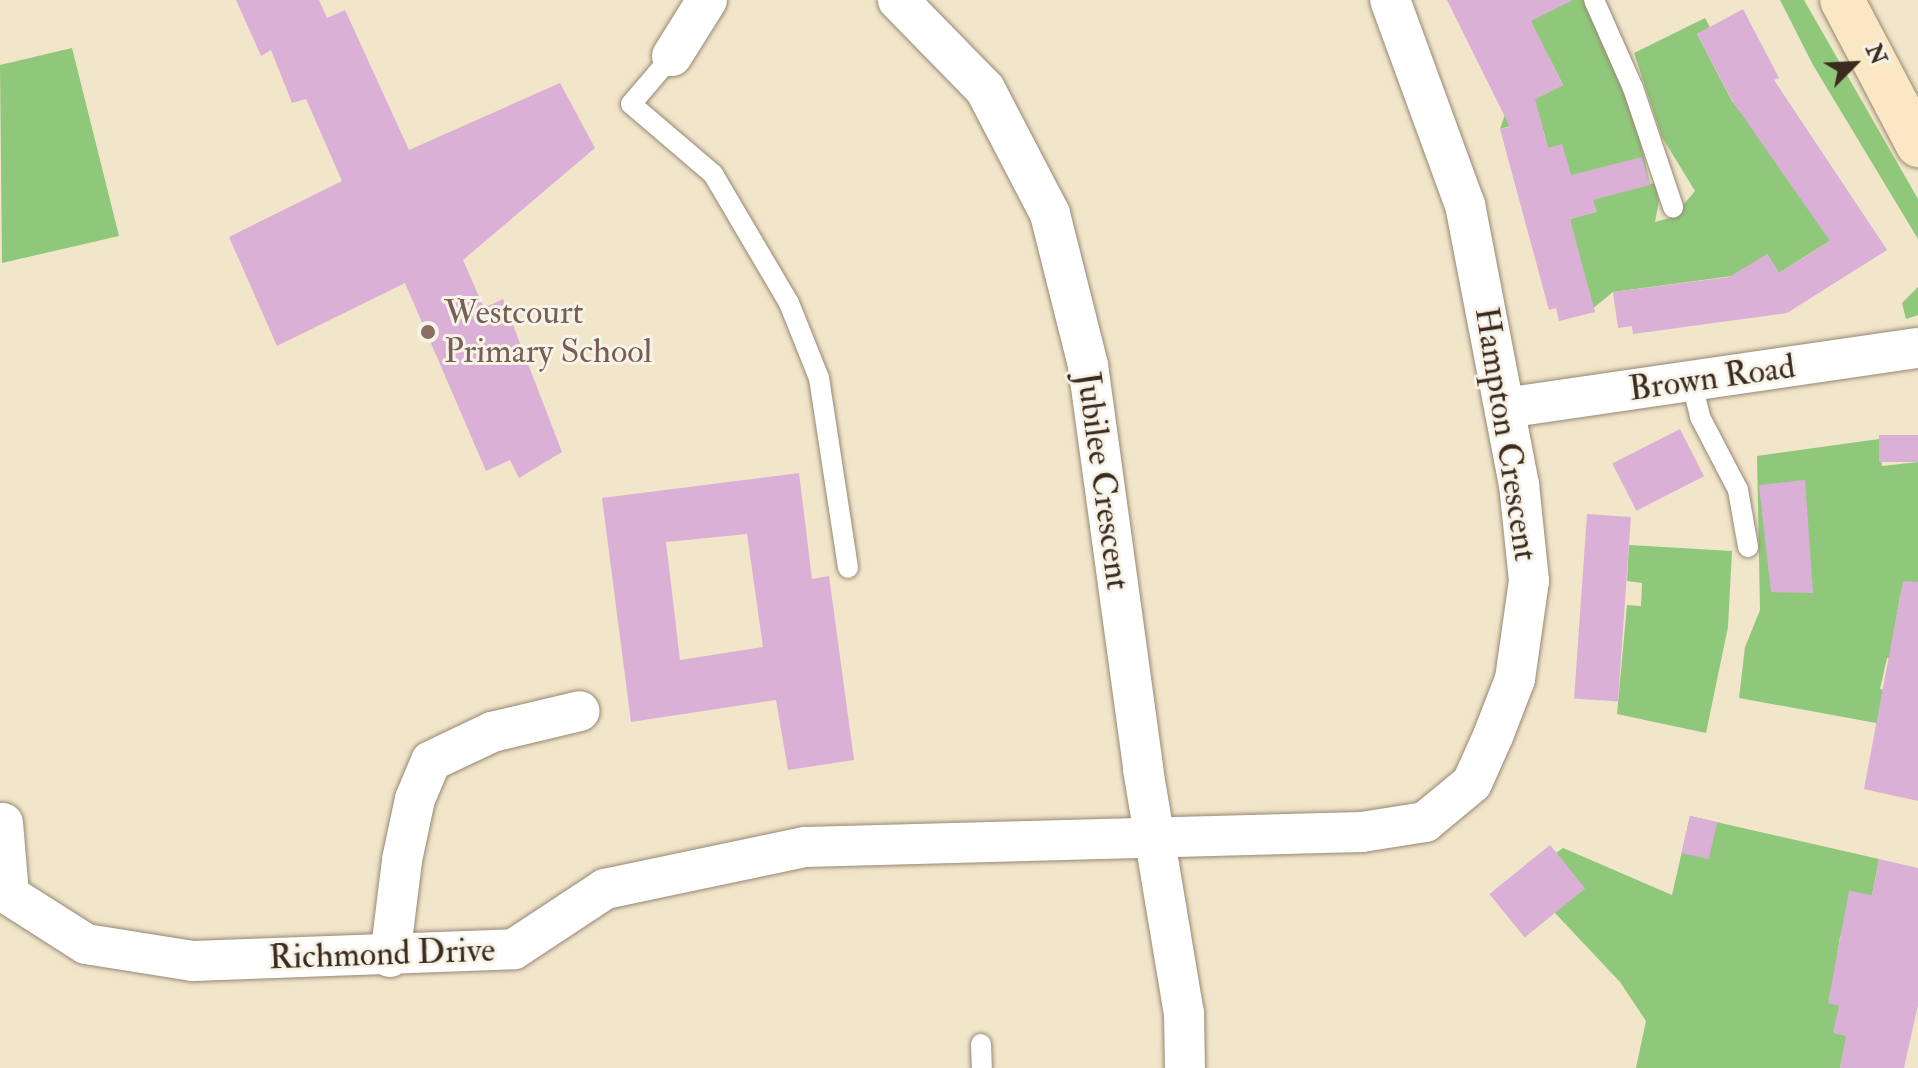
<!DOCTYPE html>
<style>
body{margin:0}
#map{position:relative;width:1918px;height:1068px;overflow:hidden;background:#f1e5ca;font-family:"IM FELL Double Pica",serif}
div>[style]{position:absolute}
.green>*{inset:0;background:#90c87b}
.building>*{inset:0;background:#dbb0d6;transform-origin:0 0}
.roads{filter:drop-shadow(0 0 2px #968874) drop-shadow(0 0 2px #968874)}
.lane>*{height:20px;margin:-10px;padding:0 10px;transform-origin:10px;border-radius:10px;background:#fff}
.street>*{height:40px;margin:-20px;padding:0 20px;transform-origin:20px;border-radius:20px;background:#fff}
.secondary>*{height:44px;margin:-22px;padding:0 22px;transform-origin:22px;border-radius:22px;background:#fbe7c3}
.dots>*{width:22px;height:22px;translate:-50% -50%;box-sizing:border-box;border:4px solid #f7f3e8;border-radius:50%}
span{translate:-50% -50%;white-space:nowrap;text-align:center;line-height:1.15;-webkit-text-stroke:6px #f7f3e8;paint-order:stroke}
.education-label{font-size:34px;color:#785e54}
.left{translate:0 -50%;text-align:left}
.street-label{font-size:34px;color:#3b2a1e}
.north{position:absolute;left:1814px;top:24px;width:80px;height:80px;-webkit-text-stroke:6px #f7f3e8;paint-order:stroke;rotate:66deg;font-size:22px;font-weight:700;line-height:32px;text-align:center;color:#3b2a1e}
.north::after{content:'';display:block;margin:auto;width:28px;height:36px;background:#3b2a1e;clip-path:polygon(50% 0,100% 100%,50% 72%,0 100%)}
</style>
<div id="map">
<div class="green">
<i style="clip-path:polygon(1537px 0,1584px 0,1636px 122px,1650px 184px,1655px 183px,1659px 201px,1655px 222px,1673px 217px,1695px 191px,1662px 137px,1634px 53px,1705px 18px,1710px 27px,1697px 34px,1732px 101px,1836px 237px,1779px 273px,1767px 254px,1747px 274px,1613px 292px,1586px 314px,1570px 219px,1596px 212px,1593px 201px,1565px 208px,1562px 145px,1548px 148px,1540px 118px,1500px 129px,1505px 114px,1563px 85px,1550px 59px,1531px 68px,1512px 30px,1544px 14px)"></i>
<i style="clip-path:polygon(1780px 0,1804px 0,1918px 199px,1918px 239px,1813px 65px)"></i>
<i style="clip-path:polygon(72px 48px,119px 236px,2px 263px,0 65px)"></i>
<i style="clip-path:polygon(1918px 287px,1918px 315px,1906px 319px,1902px 303px)"></i>
<i style="clip-path:polygon(1879px 439px,1882px 466px,1918px 462px,1918px 596px,1900px 596px,1894px 632px,1918px 665px,1887px 658px,1880px 689px,1918px 698px,1898px 727px,1739px 698px,1745px 647px,1760px 610px,1757px 456px)"></i>
<i style="clip-path:polygon(1629px 545px,1732px 551px,1728px 627px,1706px 733px,1617px 714px,1627px 605px,1641px 606px,1642px 583px,1627px 581px)"></i>
<i style="clip-path:polygon(1690px 816px,1879px 859px,1872px 895px,1840px 937px,1837px 956px,1852px 1037px,1846px 1039px,1840px 1068px,1636px 1068px,1646px 1021px,1620px 982px,1555px 913px,1556px 853px,1563px 848px,1672px 895px)"></i>
</div>
<div class="building">
<i style="clip-path:polygon(236px 0,319px 0,327px 18px,345px 10px,409px 150px,560px 83px,595px 148px,463px 260px,484px 308px,503px 299px,562px 452px,519px 478px,510px 460px,486px 471px,405px 283px,277px 346px,229px 237px,342px 181px,306px 99px,292px 103px,271px 50px,261px 56px)"></i>
<i style="clip-path:polygon(1447px 0,1573px 0,1531px 21px,1563px 85px,1535px 99px,1548px 148px,1562px 144px,1571px 175px,1642px 157px,1650px 185px,1593px 200px,1597px 212px,1570px 219px,1595px 312px,1559px 321px,1556px 308px,1549px 310px,1500px 129px,1510px 127px)"></i>
<i style="clip-path:polygon(1743px 9px,1779px 78px,1774px 80px,1887px 250px,1787px 313px,1633px 334px,1632px 326px,1618px 328px,1613px 292px,1729px 277px,1767px 254px,1779px 273px,1830px 241px,1733px 102px,1697px 34px)"></i>
<i style="left:1680px;top:429px;width:53px;height:76px;rotate:63deg"></i>
<i style="left:1918px;top:435px;width:27px;height:39px;rotate:90deg"></i>
<i style="clip-path:polygon(evenodd,799px 473px,812px 579px,829px 576px,854px 760px,788px 770px,776px 700px,631px 722px,602px 498px,799px 473px,747px 534px,763px 647px,680px 660px,666px 542px,747px 534px)"></i>
<i style="clip-path:polygon(1805px 480px,1813px 593px,1771px 592px,1759px 485px)"></i>
<i style="left:1587px;top:514px;width:44px;height:185px;rotate:4deg"></i>
<i style="clip-path:polygon(1903px 581px,1918px 582px,1918px 801px,1864px 789px)"></i>
<i style="left:1690px;top:816px;width:28px;height:38px;rotate:13deg"></i>
<i style="left:1550px;top:845px;width:56px;height:78px;rotate:51deg"></i>
<i style="clip-path:polygon(1879px 859px,1918px 868px,1918px 1005px,1904px 1068px,1840px 1068px,1846px 1036px,1833px 1033px,1839px 1006px,1828px 1003px,1849px 891px,1872px 895px)"></i>
</div>
<div class="roads">
<div class="lane">
<i style="left:1594px;top:0;width:96px;rotate:66.1deg"></i>
<i style="left:1633px;top:88px;width:126px;rotate:71.4deg"></i>
<i style="left:672px;top:56px;width:63px;rotate:130.5deg"></i>
<i style="left:631px;top:104px;width:108px;rotate:40.5deg"></i>
<i style="left:713px;top:174px;width:150px;rotate:59.5deg"></i>
<i style="left:789px;top:303px;width:81px;rotate:68.2deg"></i>
<i style="left:819px;top:378px;width:192px;rotate:81.3deg"></i>
<i style="left:1691px;top:380px;width:38px;rotate:76deg"></i>
<i style="left:1700px;top:417px;width:82px;rotate:62.5deg"></i>
<i style="left:1738px;top:490px;width:58px;rotate:80deg"></i>
<i style="left:981px;top:1044px;width:24px;rotate:88deg"></i>
</div>
<div class="street">
<i style="left:898px;top:0;width:124px;rotate:45.7deg"></i>
<i style="left:985px;top:89px;width:141px;rotate:62.5deg"></i>
<i style="left:1050px;top:214px;width:156px;rotate:75.9deg"></i>
<i style="left:1088px;top:365px;width:408px;rotate:82.2deg"></i>
<i style="left:1143px;top:769px;width:247px;rotate:80.5deg"></i>
<i style="left:1184px;top:1013px;width:55px;rotate:89deg"></i>
<i style="left:672px;top:56px;width:66px;rotate:-58deg"></i>
<i style="left:1505px;top:408px;width:417px;rotate:-8.3deg"></i>
<i style="left:3px;top:823px;width:72px;rotate:85.2deg"></i>
<i style="left:9px;top:895px;width:91px;rotate:32.5deg"></i>
<i style="left:86px;top:944px;width:108px;rotate:9deg"></i>
<i style="left:193px;top:961px;width:321px;rotate:-2.1deg"></i>
<i style="left:514px;top:949px;width:109px;rotate:-33.4deg"></i>
<i style="left:605px;top:889px;width:204px;rotate:-11.9deg"></i>
<i style="left:805px;top:847px;width:557px;rotate:-1.54deg"></i>
<i style="left:1362px;top:832px;width:64px;rotate:-9deg"></i>
<i style="left:1425px;top:822px;width:61px;rotate:-39.7deg"></i>
<i style="left:1472px;top:783px;width:51px;rotate:-65.9deg"></i>
<i style="left:1493px;top:736px;width:61px;rotate:-68.9deg"></i>
<i style="left:1515px;top:679px;width:99px;rotate:-81.9deg"></i>
<i style="left:1529px;top:581px;width:97px;rotate:-95.9deg"></i>
<i style="left:1519px;top:485px;width:285px;rotate:-100.9deg"></i>
<i style="left:1465px;top:205px;width:218px;rotate:-110.1deg"></i>
<i style="left:390px;top:957px;width:98px;rotate:-82.9deg"></i>
<i style="left:402px;top:860px;width:62px;rotate:-78deg"></i>
<i style="left:415px;top:799px;width:41px;rotate:-67.2deg"></i>
<i style="left:431px;top:761px;width:68px;rotate:-25.4deg"></i>
<i style="left:492px;top:732px;width:90px;rotate:-13.4deg"></i>
</div>
<div class="secondary">
<i style="left:1842px;top:0;width:164px;rotate:62.3deg"></i>
</div>
</div>
<div class="dots">
<i style="left:428px;top:332px;background:#8d6e63"></i>
</div>
<div class="education-label">
<span class="left" style="left:444px;top:332px">Westcourt<br>Primary School</span>
</div>
<div class="street-label">
<span style="left:1712px;top:378px;rotate:-8deg">Brown Road</span>
<span style="left:1506px;top:434px;rotate:81deg">Hampton Crescent</span>
<span style="left:1103px;top:481px;rotate:82deg">Jubilee Crescent</span>
<span style="left:382px;top:954px;rotate:-2deg">Richmond Drive</span>
</div>
<div class="north">N</div>
</div>
